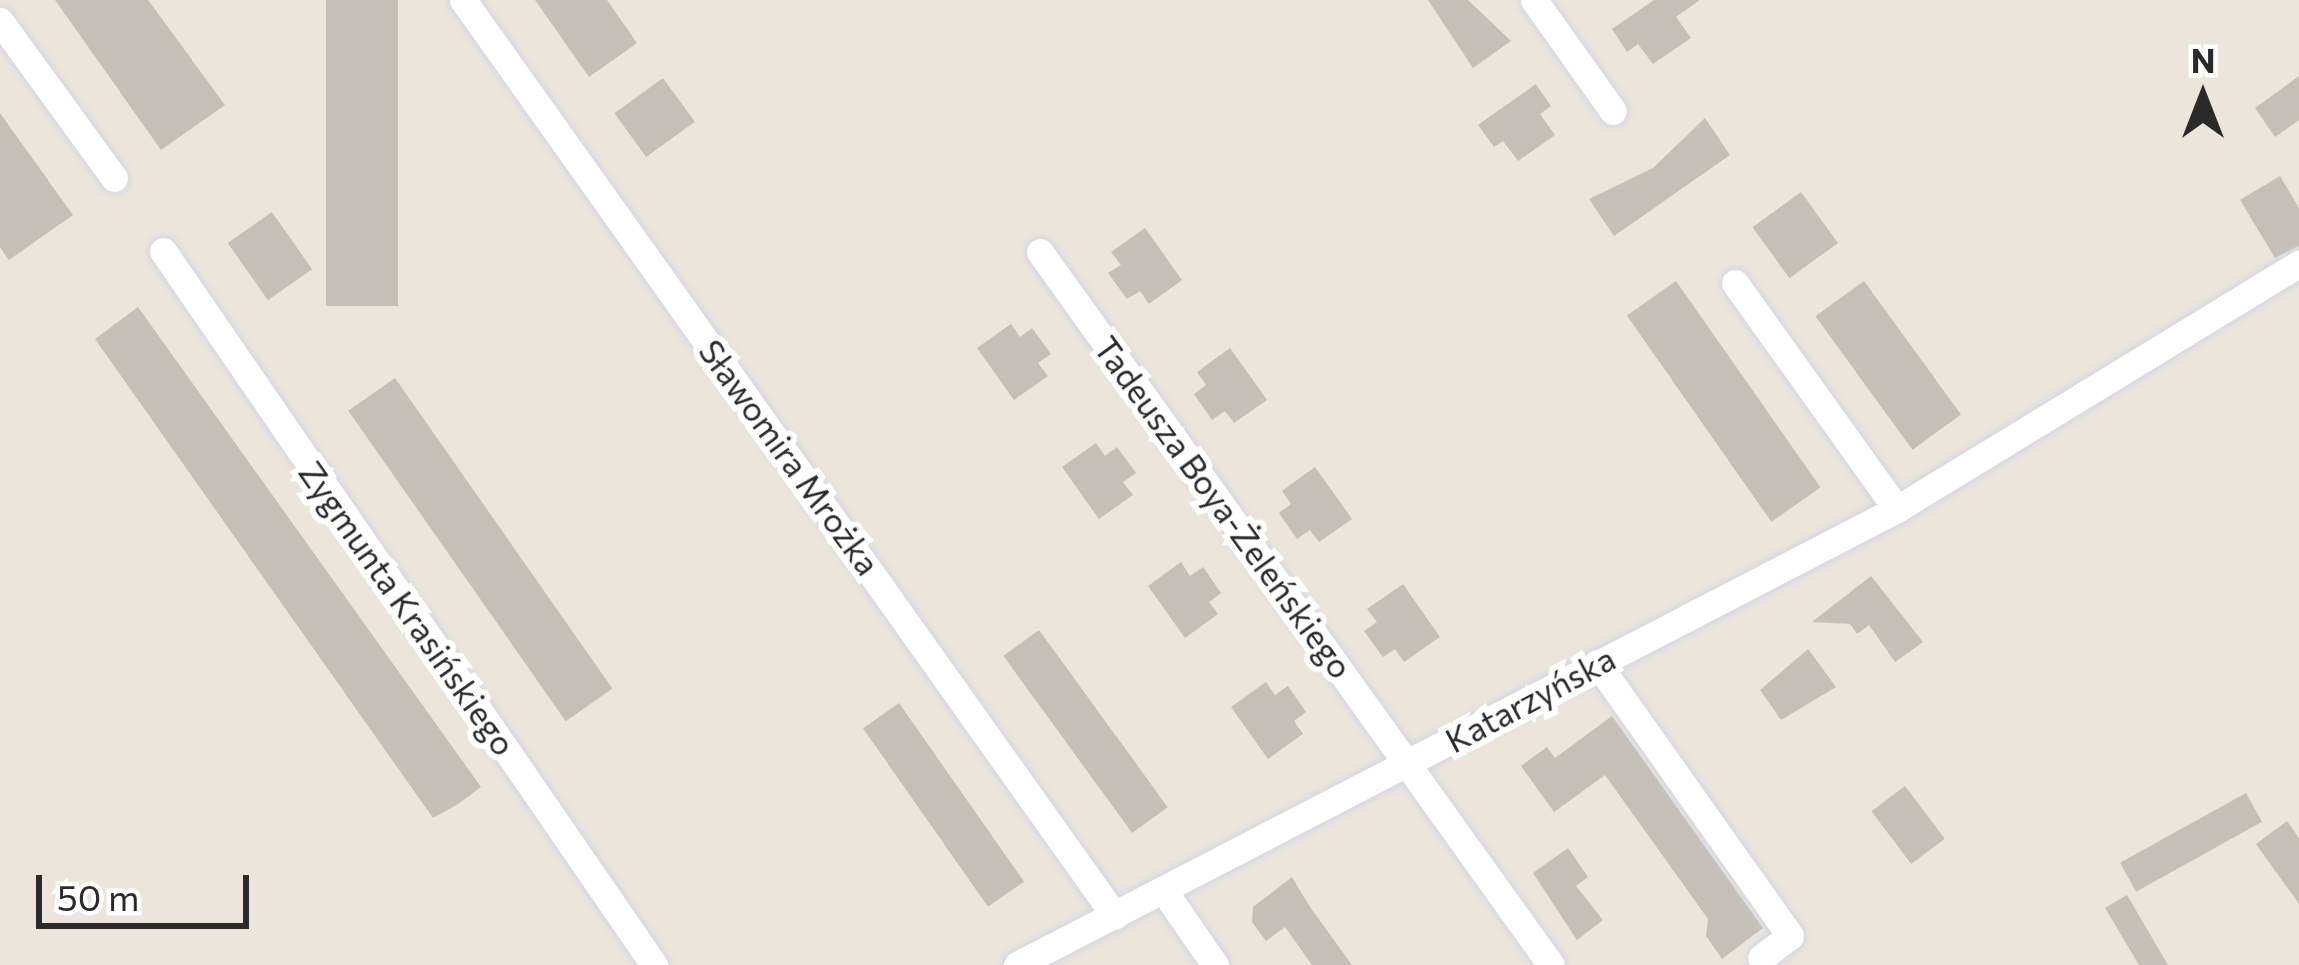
<!DOCTYPE html>
<meta charset="utf-8">
<style>
body{margin:0}
#map{position:relative;width:2299px;height:965px;overflow:hidden;background:#ece5dc;font-family:Commissioner,sans-serif}
div>[style]{position:absolute}
.building>*{inset:0;background:#c4bfb8;transform-origin:0 0}
.roads{filter:drop-shadow(0 0 3px #d2d5e3) drop-shadow(0 0 3px #d2d5e3)}
.minor>*{height:27px;margin:-13.5px;padding:0 13.5px;transform-origin:13.5px;border-radius:13.5px;background:#fff}
span{translate:-50% -50%;white-space:nowrap;text-align:center;line-height:1.15;-webkit-text-stroke:12px #fff;paint-order:stroke}
.street-label{font-size:33px;color:#2a2a2a}
.north{position:absolute;left:2143px;top:36px;width:120px;height:120px;-webkit-text-stroke:9px #fff;paint-order:stroke;rotate:0deg;font-size:33px;font-weight:700;line-height:48px;text-align:center;color:#2a2a2a}
.north::after{content:'';display:block;margin:auto;width:42px;height:54px;background:#2a2a2a;clip-path:polygon(50% 0,100% 100%,50% 72%,0 100%)}
.scale{position:absolute;left:36px;top:875px;width:213px;height:54px;box-sizing:border-box;border:6px solid #2a2a2a;border-top:0;padding-left:15px;font-size:36px;line-height:42px;white-space:nowrap;color:#2a2a2a;-webkit-text-stroke:9px #fff;paint-order:stroke}
</style>
<div id="map">
<div class="building">
<i style="clip-path:polygon(55px 0,148px 0,225px 105px,161px 150px)"></i>
<i style="left:326px;top:0;width:72px;height:306px"></i>
<i style="clip-path:polygon(535px 0,607px 0,637px 43px,589px 77px)"></i>
<i style="clip-path:polygon(1428px 0,1468px 0,1511px 41px,1473px 68px)"></i>
<i style="clip-path:polygon(1654px 0,1700px 0,1676px 17px,1691px 38px,1653px 64px,1638px 44px,1627px 52px,1612px 29px)"></i>
<i style="clip-path:polygon(2299px 76px,2299px 120px,2275px 137px,2255px 108px)"></i>
<i style="left:663px;top:78px;width:54px;height:60px;rotate:54deg"></i>
<i style="clip-path:polygon(1536px 84px,1551px 106px,1540px 114px,1555px 135px,1518px 161px,1503px 141px,1494px 147px,1478px 125px)"></i>
<i style="clip-path:polygon(0 113px,73px 215px,9px 260px,0 247px)"></i>
<i style="clip-path:polygon(1705px 118px,1730px 155px,1614px 236px,1589px 199px,1653px 168px)"></i>
<i style="clip-path:polygon(2280px 176px,2299px 208px,2299px 246px,2275px 258px,2240px 200px)"></i>
<i style="left:1801px;top:192px;width:63px;height:60px;rotate:54deg"></i>
<i style="left:272px;top:212px;width:70px;height:54px;rotate:55deg"></i>
<i style="clip-path:polygon(1145px 228px,1182px 280px,1149px 304px,1140px 291px,1127px 299px,1108px 273px,1121px 265px,1111px 252px)"></i>
<i style="left:1676px;top:281px;width:252px;height:60px;rotate:55deg"></i>
<i style="left:1864px;top:281px;width:165px;height:60px;rotate:54deg"></i>
<i style="clip-path:polygon(138px 307px,481px 787px,458px 804px,433px 818px,95px 339px)"></i>
<i style="clip-path:polygon(1011px 324px,1020px 337px,1032px 328px,1051px 354px,1038px 363px,1048px 376px,1014px 400px,977px 348px)"></i>
<i style="clip-path:polygon(1230px 348px,1267px 400px,1234px 423px,1225px 411px,1212px 420px,1194px 394px,1206px 385px,1197px 372px)"></i>
<i style="left:395px;top:378px;width:379px;height:57px;rotate:55deg"></i>
<i style="clip-path:polygon(1096px 443px,1105px 456px,1117px 447px,1136px 473px,1123px 482px,1133px 495px,1099px 519px,1062px 467px)"></i>
<i style="clip-path:polygon(1315px 467px,1352px 519px,1319px 542px,1310px 530px,1297px 539px,1279px 513px,1291px 504px,1282px 491px)"></i>
<i style="clip-path:polygon(1181px 562px,1190px 576px,1203px 567px,1221px 593px,1209px 602px,1218px 614px,1185px 638px,1148px 586px)"></i>
<i style="clip-path:polygon(1871px 576px,1923px 642px,1895px 662px,1869px 625px,1857px 634px,1850px 624px,1812px 622px)"></i>
<i style="clip-path:polygon(1403px 584px,1440px 637px,1404px 662px,1395px 649px,1383px 657px,1364px 631px,1377px 622px,1367px 609px)"></i>
<i style="left:1039px;top:630px;width:219px;height:44px;rotate:54deg"></i>
<i style="clip-path:polygon(1808px 649px,1836px 687px,1781px 720px,1760px 690px)"></i>
<i style="clip-path:polygon(1266px 682px,1275px 695px,1288px 686px,1306px 712px,1294px 721px,1303px 734px,1268px 759px,1231px 707px)"></i>
<i style="left:899px;top:703px;width:218px;height:44px;rotate:55deg"></i>
<i style="clip-path:polygon(1612px 716px,1763px 928px,1722px 959px,1706px 936px,1708px 919px,1605px 775px,1554px 812px,1521px 766px,1547px 747px,1555px 758px)"></i>
<i style="left:1905px;top:786px;width:66px;height:42px;rotate:53deg"></i>
<i style="left:2246px;top:793px;width:33px;height:144px;rotate:61deg"></i>
<i style="clip-path:polygon(2287px 821px,2299px 838px,2299px 904px,2256px 844px)"></i>
<i style="clip-path:polygon(1568px 848px,1588px 877px,1576px 886px,1603px 920px,1577px 940px,1533px 873px)"></i>
<i style="clip-path:polygon(1292px 877px,1310px 907px,1352px 965px,1312px 965px,1285px 927px,1266px 941px,1252px 922px,1253px 907px)"></i>
<i style="clip-path:polygon(2127px 895px,2168px 965px,2139px 965px,2105px 908px)"></i>
</div>
<div class="roads">
<div class="minor">
<i style="left:463px;top:0;width:1124px;rotate:54.56deg"></i>
<i style="left:1534px;top:0;width:136px;rotate:54.6deg"></i>
<i style="left:0;top:21px;width:194px;rotate:54deg"></i>
<i style="left:163px;top:251px;width:867px;rotate:55.48deg"></i>
<i style="left:1040px;top:252px;width:877px;rotate:54.37deg"></i>
<i style="left:1735px;top:283px;width:278px;rotate:54.4deg"></i>
<i style="left:1597px;top:663px;width:334px;rotate:54.7deg"></i>
<i style="left:1790px;top:936px;width:36px;rotate:143deg"></i>
<i style="left:1164px;top:891px;width:90px;rotate:55.4deg"></i>
<i style="left:1017px;top:965px;width:991px;rotate:-27.39deg"></i>
<i style="left:1897px;top:509px;width:471px;rotate:-31.4deg"></i>
</div>
</div>
<div class="street-label">
<span style="left:790px;top:457px;rotate:54deg">Sławomira Mrożka</span>
<span style="left:1224px;top:507px;rotate:54deg">Tadeusza Boya-Żeleńskiego</span>
<span style="left:408px;top:608px;rotate:55deg">Zygmunta Krasińskiego</span>
<span style="left:1530px;top:699px;rotate:-28deg">Katarzyńska</span>
</div>
<div class="north">N</div>
<div class="scale">50 m</div>
</div>
